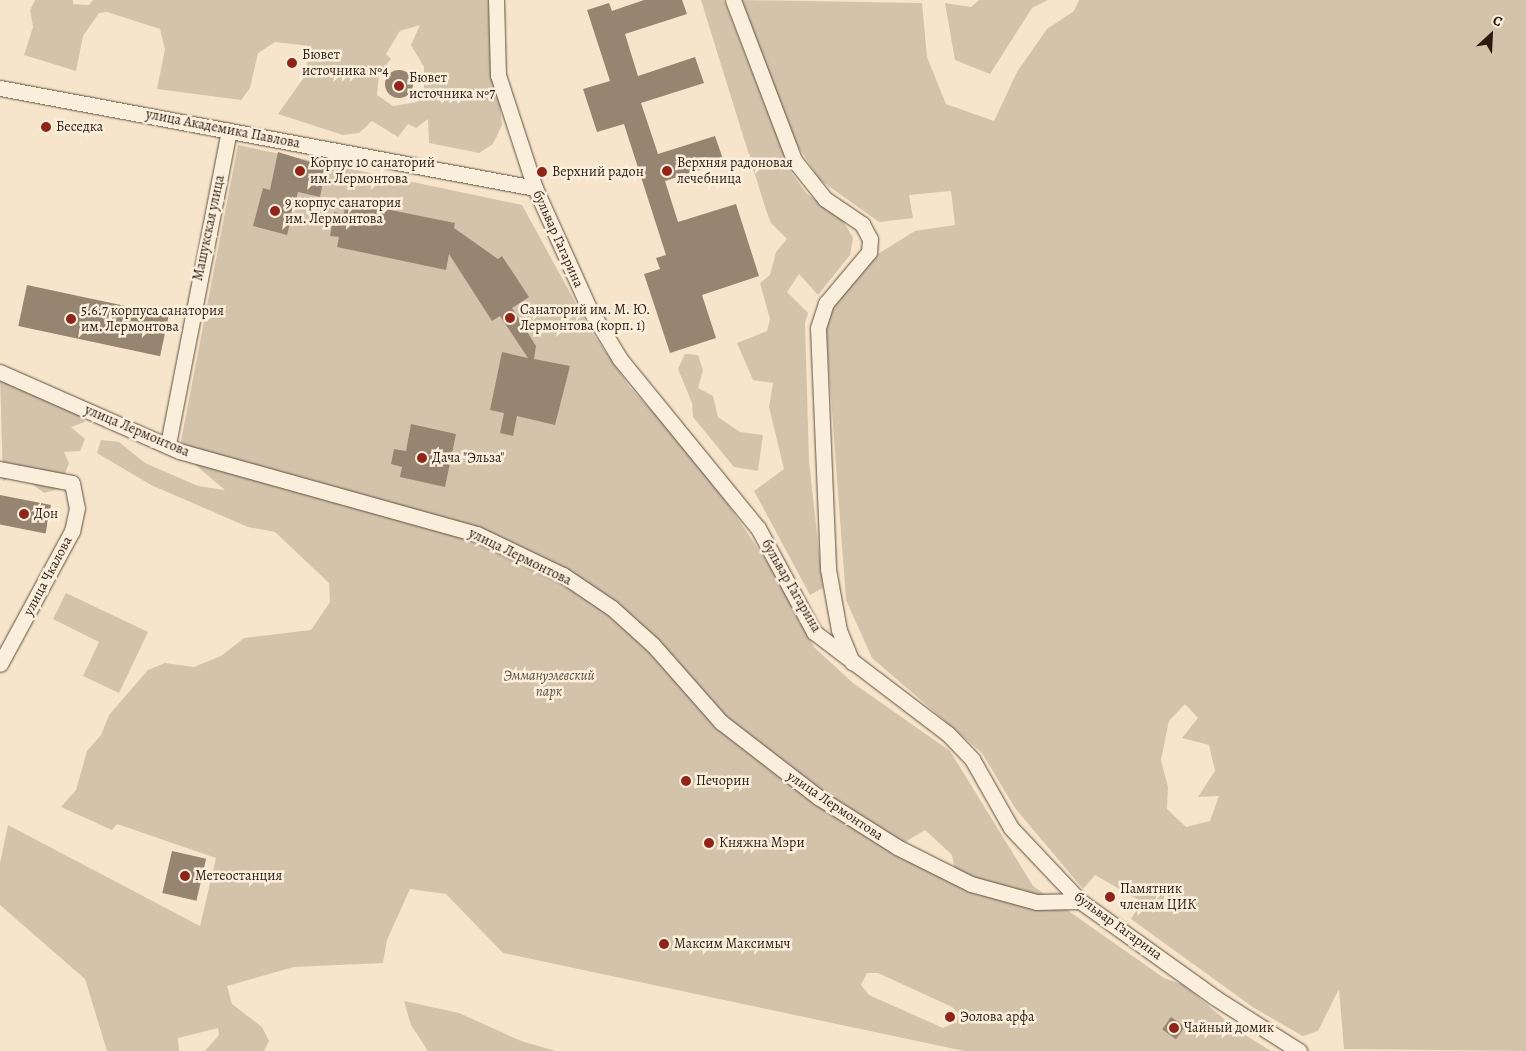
<!DOCTYPE html>
<meta charset="utf-8">
<style>
body{margin:0}
#map{position:relative;width:1526px;height:1051px;overflow:hidden;background:#f7e5cb;font-family:Alegreya,serif}
div>[style]{position:absolute}
.green>*{inset:0;background:#d4c3ab}
.building>*{inset:0;background:#968571;transform-origin:0 0}
.round{border-radius:50%}
.roads{filter:drop-shadow(0 0 1px #5f4e3f) drop-shadow(0 0 1px #5f4e3f)}
.minor>*{height:15px;margin:-7.5px;padding:0 7.5px;transform-origin:7.5px;border-radius:7.5px;background:#faeedd}
.dots>*{width:14px;height:14px;translate:-50% -50%;box-sizing:border-box;border:2px solid #faeedd;border-radius:50%}
span{translate:-50% -50%;white-space:nowrap;text-align:center;line-height:1.15;-webkit-text-stroke:5px #faeedd;paint-order:stroke}
.poi-label{font-size:14px;color:#2c1c10}
.left{translate:0 -50%;text-align:left}
.street-label{font-size:14px;color:#2c1c10}
.park-label{font-size:14px;color:#5e4e3e;font-style:italic}
.north{position:absolute;left:1466px;top:10px;width:50px;height:50px;-webkit-text-stroke:4px #faeedd;paint-order:stroke;rotate:25deg;font-size:14px;font-weight:700;line-height:20px;text-align:center;color:#2c1c10}
.north::after{content:'';display:block;margin:auto;width:18px;height:22px;background:#2c1c10;clip-path:polygon(50% 0,100% 100%,50% 72%,0 100%)}
</style>
<div id="map">
<div class="green">
<i style="clip-path:polygon(evenodd,35px 0,73px 0,73px 4px,89px 5px,93px 0,490px 0,502px 125px,493px 144px,479px 153px,429px 143px,428px 119px,416px 128px,408px 124px,398px 137px,372px 121px,359px 133px,343px 135px,278px 114px,305px 76px,310px 46px,275px 42px,258px 53px,250px 88px,241px 100px,157px 89px,165px 49px,160px 29px,107px 12px,99px 13px,83px 36px,76px 71px,24px 55px,33px 27px,30px 10px,35px 0,420px 25px,411px 45px,424px 67px,424px 90px,417px 102px,393px 106px,377px 95px,379px 74px,391px 59px,386px 54px,400px 31px,420px 25px)"></i>
<i style="clip-path:polygon(701px 0,724px 0,791px 172px,807px 194px,841px 217px,853px 238px,850px 255px,818px 295px,799px 274px,787px 292px,808px 313px,805px 323px,809px 461px,823px 588px,810px 595px,754px 491px,784px 469px,769px 407px,773px 383px,753px 380px,737px 343px,767px 331px,770px 319px,760px 283px,770px 275px,776px 252px,787px 239px,771px 223px,766px 210px)"></i>
<i style="clip-path:polygon(evenodd,741px 0,922px 3px,927px 57px,946px 104px,994px 121px,1017px 72px,1047px 29px,1074px 11px,1079px 0,1526px 0,1526px 1051px,1344px 1049px,1339px 989px,1318px 1031px,1303px 1036px,1254px 1008px,1131px 919px,1142px 902px,1095px 875px,1083px 889px,1015px 808px,982px 753px,872px 658px,846px 600px,826px 331px,833px 305px,873px 257px,915px 231px,955px 225px,951px 191px,909px 195px,913px 218px,879px 222px,820px 180px,790px 134px,741px 0,1185px 704px,1198px 718px,1182px 738px,1209px 745px,1215px 771px,1198px 797px,1219px 796px,1210px 821px,1186px 827px,1167px 809px,1168px 787px,1161px 760px,1169px 721px,1185px 704px)"></i>
<i style="clip-path:polygon(979px 0,1048px 0,1032px 8px,990px 74px,955px 60px,945px 3px,971px 7px)"></i>
<i style="clip-path:polygon(evenodd,238px 145px,522px 205px,591px 331px,630px 387px,700px 463px,770px 566px,814px 647px,853px 683px,950px 751px,1033px 886px,1164px 978px,1184px 985px,1237px 1030px,1271px 1051px,964px 1051px,503px 953px,446px 894px,410px 889px,387px 940px,383px 963px,294px 967px,227px 986px,232px 1004px,262px 1027px,269px 1041px,264px 1051px,205px 1051px,219px 1035px,218px 1028px,178px 1038px,179px 1051px,107px 1051px,85px 979px,0 905px,0 863px,8px 825px,200px 926px,216px 858px,117px 824px,112px 830px,61px 807px,76px 790px,87px 751px,101px 735px,109px 715px,148px 670px,165px 663px,194px 667px,221px 656px,244px 638px,311px 630px,330px 602px,329px 583px,275px 532px,248px 527px,151px 485px,97px 453px,101px 440px,119px 442px,145px 463px,198px 486px,225px 490px,179px 451px,238px 145px,925px 830px,952px 855px,955px 870px,897px 847px,925px 830px,238px 145px,867px 973px,878px 973px,952px 1007px,958px 1013px,957px 1022px,943px 1028px,869px 995px,861px 985px,867px 973px)"></i>
<i style="clip-path:polygon(685px 354px,698px 355px,703px 370px,698px 388px,713px 396px,718px 417px,740px 432px,763px 435px,758px 471px,734px 467px,693px 417px,692px 403px,678px 369px)"></i>
<i style="clip-path:polygon(0 377px,82px 413px,85px 422px,71px 427px,85px 439px,80px 451px,64px 452px,69px 463px,59px 489px,44px 493px,19px 474px,3px 481px)"></i>
<i style="clip-path:polygon(66px 593px,148px 632px,119px 693px,83px 676px,99px 642px,53px 619px)"></i>
<i style="clip-path:polygon(404px 1001px,459px 1013px,521px 1041px,556px 1051px,428px 1051px,411px 1025px)"></i>
</div>
<div class="building">
<i style="clip-path:polygon(644px 0,682px 0,687px 14px,625px 34px,638px 76px,695px 57px,704px 83px,641px 103px,658px 154px,715px 136px,724px 162px,665px 181px,678px 222px,736px 204px,759px 276px,702px 295px,716px 338px,670px 353px,644px 274px,660px 269px,656px 258px,666px 255px,624px 124px,597px 132px,583px 89px,610px 81px,587px 10px,609px 3px,612px 11px)"></i>
<i class="round" style="left:385px;top:70px;width:28px;height:28px"></i>
<i style="clip-path:polygon(278px 152px,326px 167px,320px 197px,298px 192px,287px 235px,253px 226px,263px 188px,270px 190px)"></i>
<i style="clip-path:polygon(346px 201px,455px 223px,454px 228px,498px 259px,502px 256px,529px 297px,512px 308px,536px 346px,534px 359px,570px 366px,555px 425px,517px 416px,513px 436px,500px 433px,504px 413px,490px 410px,502px 352px,528px 358px,500px 316px,492px 321px,449px 254px,446px 270px,337px 247px,339px 237px,330px 236px,334px 212px,344px 214px)"></i>
<i style="left:27px;top:285px;width:145px;height:42px;rotate:12deg"></i>
<i style="clip-path:polygon(411px 424px,456px 434px,445px 487px,400px 477px,402px 467px,391px 464px,394px 449px,406px 451px)"></i>
<i style="left:0;top:495px;width:52px;height:29px;rotate:11deg"></i>
<i style="left:172px;top:851px;width:35px;height:43px;rotate:13deg"></i>
<i class="round" style="left:944px;top:1010px;width:12px;height:12px"></i>
<i style="left:1171px;top:1017px;width:17px;height:15px;rotate:36deg"></i>
</div>
<div class="roads">
<div class="minor">
<i style="left:496px;top:0;width:75px;rotate:88.5deg"></i>
<i style="left:498px;top:75px;width:119px;rotate:71.9deg"></i>
<i style="left:535px;top:188px;width:132px;rotate:65.8deg"></i>
<i style="left:589px;top:308px;width:60px;rotate:58.7deg"></i>
<i style="left:620px;top:359px;width:218px;rotate:50.8deg"></i>
<i style="left:758px;top:528px;width:118px;rotate:61.7deg"></i>
<i style="left:814px;top:632px;width:168px;rotate:37.3deg"></i>
<i style="left:948px;top:734px;width:35px;rotate:46deg"></i>
<i style="left:972px;top:759px;width:79px;rotate:60.5deg"></i>
<i style="left:1011px;top:828px;width:100px;rotate:46.6deg"></i>
<i style="left:1080px;top:901px;width:165px;rotate:35.6deg"></i>
<i style="left:1214px;top:997px;width:101px;rotate:32.4deg"></i>
<i style="left:733px;top:0;width:171px;rotate:69.1deg"></i>
<i style="left:794px;top:160px;width:50px;rotate:51.5deg"></i>
<i style="left:825px;top:199px;width:45px;rotate:34deg"></i>
<i style="left:862px;top:224px;width:17px;rotate:62deg"></i>
<i style="left:870px;top:239px;width:13px;rotate:94deg"></i>
<i style="left:869px;top:252px;width:67px;rotate:130.1deg"></i>
<i style="left:826px;top:303px;width:26px;rotate:108deg"></i>
<i style="left:818px;top:328px;width:241px;rotate:87.6deg"></i>
<i style="left:828px;top:569px;width:62px;rotate:79.8deg"></i>
<i style="left:839px;top:630px;width:35px;rotate:68deg"></i>
<i style="left:0;top:88px;width:544px;rotate:10.59deg"></i>
<i style="left:0;top:372px;width:196px;rotate:23.8deg"></i>
<i style="left:179px;top:451px;width:309px;rotate:15.6deg"></i>
<i style="left:477px;top:534px;width:95px;rotate:25.5deg"></i>
<i style="left:563px;top:575px;width:59px;rotate:34deg"></i>
<i style="left:612px;top:608px;width:55px;rotate:42.1deg"></i>
<i style="left:653px;top:645px;width:103px;rotate:48.6deg"></i>
<i style="left:721px;top:722px;width:123px;rotate:37.7deg"></i>
<i style="left:818px;top:797px;width:93px;rotate:32.3deg"></i>
<i style="left:897px;top:847px;width:83px;rotate:26.6deg"></i>
<i style="left:971px;top:884px;width:68px;rotate:15.3deg"></i>
<i style="left:1037px;top:902px;width:43px;rotate:-1.3deg"></i>
<i style="left:168px;top:444px;width:319px;rotate:-79deg"></i>
<i style="left:0;top:469px;width:73px;rotate:11deg"></i>
<i style="left:72px;top:483px;width:25px;rotate:79deg"></i>
<i style="left:77px;top:508px;width:24px;rotate:102deg"></i>
<i style="left:72px;top:531px;width:151px;rotate:118.4deg"></i>
</div>
</div>
<div class="dots">
<i style="left:292px;top:63px;background:#8f2418"></i>
<i style="left:399px;top:86px;background:#8f2418"></i>
<i style="left:46px;top:127px;background:#8f2418"></i>
<i style="left:300px;top:171px;background:#8f2418"></i>
<i style="left:667px;top:171px;background:#8f2418"></i>
<i style="left:542px;top:172px;background:#8f2418"></i>
<i style="left:275px;top:211px;background:#8f2418"></i>
<i style="left:510px;top:318px;background:#8f2418"></i>
<i style="left:71px;top:319px;background:#8f2418"></i>
<i style="left:422px;top:458px;background:#8f2418"></i>
<i style="left:24px;top:514px;background:#8f2418"></i>
<i style="left:686px;top:781px;background:#8f2418"></i>
<i style="left:709px;top:843px;background:#8f2418"></i>
<i style="left:185px;top:876px;background:#8f2418"></i>
<i style="left:1110px;top:897px;background:#8f2418"></i>
<i style="left:664px;top:944px;background:#8f2418"></i>
<i style="left:950px;top:1017px;background:#8f2418"></i>
<i style="left:1174px;top:1028px;background:#8f2418"></i>
</div>
<div class="poi-label">
<span class="left" style="left:302px;top:63px">Бювет<br>источника №4</span>
<span class="left" style="left:409px;top:86px">Бювет<br>источника №7</span>
<span class="left" style="left:56px;top:127px">Беседка</span>
<span class="left" style="left:310px;top:171px">Корпус 10 санаторий<br>им. Лермонтова</span>
<span class="left" style="left:677px;top:171px">Верхняя радоновая<br>лечебница</span>
<span class="left" style="left:552px;top:172px">Верхний радон</span>
<span class="left" style="left:285px;top:211px">9 корпус санатория<br>им. Лермонтова</span>
<span class="left" style="left:520px;top:318px">Санаторий им. М. Ю.<br>Лермонтова (корп. 1)</span>
<span class="left" style="left:81px;top:319px">5.6.7 корпуса санатория<br>им. Лермонтова</span>
<span class="left" style="left:432px;top:458px">Дача "Эльза"</span>
<span class="left" style="left:34px;top:514px">Дон</span>
<span class="left" style="left:696px;top:781px">Печорин</span>
<span class="left" style="left:719px;top:843px">Княжна Мэри</span>
<span class="left" style="left:195px;top:876px">Метеостанция</span>
<span class="left" style="left:1120px;top:897px">Памятник<br>членам ЦИК</span>
<span class="left" style="left:674px;top:944px">Максим Максимыч</span>
<span class="left" style="left:960px;top:1017px">Эолова арфа</span>
<span class="left" style="left:1184px;top:1028px">Чайный домик</span>
</div>
<div class="street-label">
<span style="left:223px;top:129px;rotate:11deg">улица Академика Павлова</span>
<span style="left:209px;top:228px;rotate:-78deg">Машукская улица</span>
<span style="left:558px;top:239px;rotate:66deg">бульвар Гагарина</span>
<span style="left:137px;top:431px;rotate:23deg">улица Лермонтова</span>
<span style="left:520px;top:557px;rotate:26deg">улица Лермонтова</span>
<span style="left:48px;top:576px;rotate:-62deg">улица Чкалова</span>
<span style="left:791px;top:586px;rotate:60deg">бульвар Гагарина</span>
<span style="left:835px;top:806px;rotate:34deg">улица Лермонтова</span>
<span style="left:1118px;top:926px;rotate:36deg">бульвар Гагарина</span>
</div>
<div class="park-label">
<span style="left:549px;top:684px">Эммануэлевский<br>парк</span>
</div>
<div class="north">С</div>
</div>
